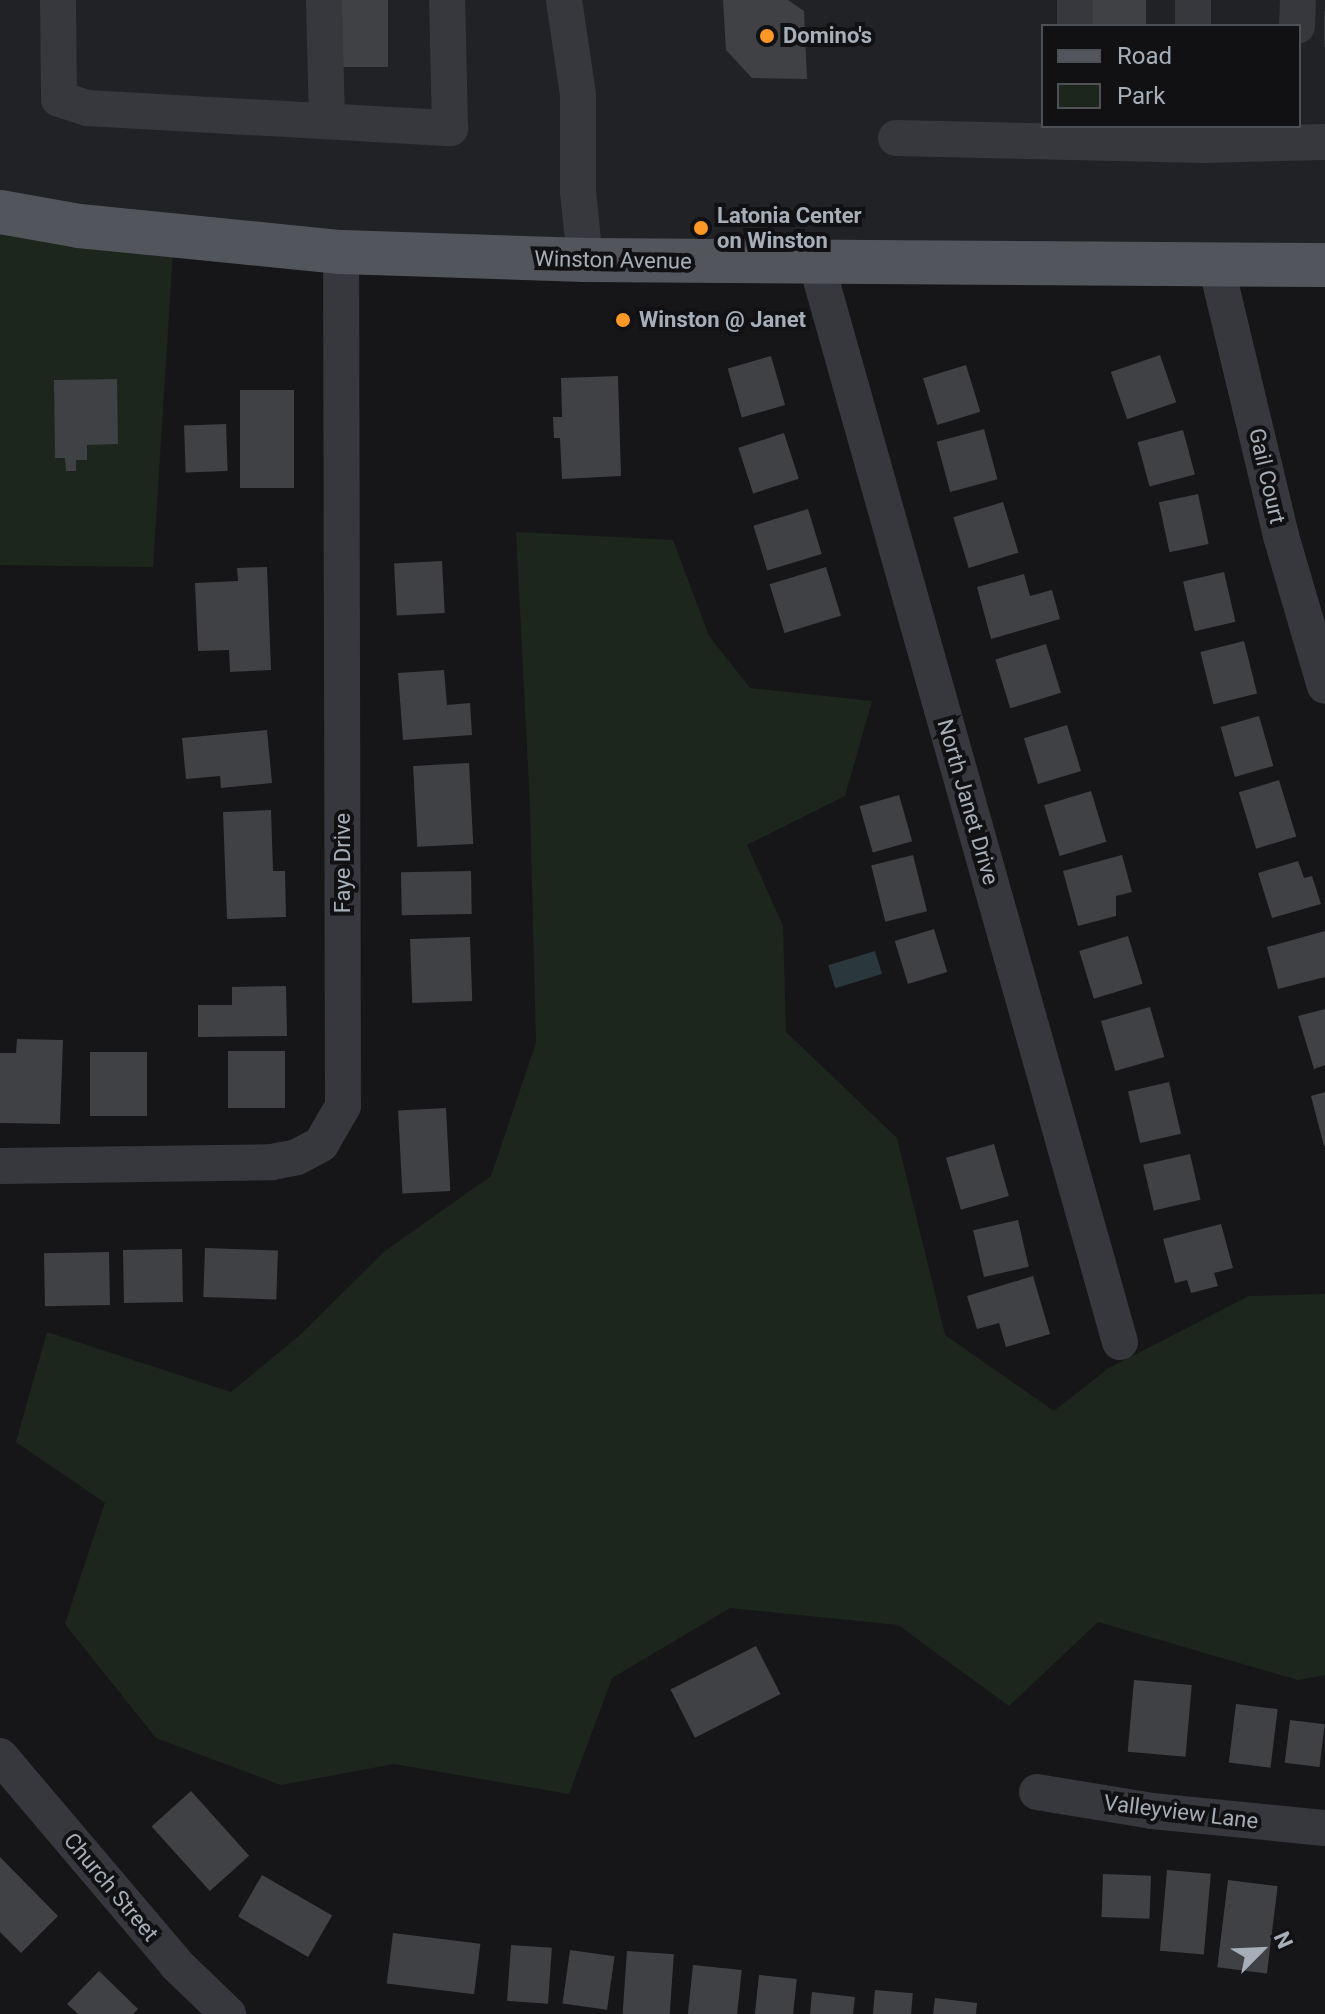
<!DOCTYPE html>
<style>
body{margin:0}
#map{position:relative;width:1325px;height:2014px;overflow:hidden;background:#161618;font-family:Roboto,sans-serif}
div>[style]{position:absolute}
.built>*{inset:0;background:#212225}
.green>*{inset:0;background:#1d261d}
.water>*{inset:0;background:#2a373d;transform-origin:0 0}
.building>*{inset:0;background:#3f4145;transform-origin:0 0}
.minor-tunnel>*{height:36px;margin-top:-18px;transform-origin:0;background:repeating-linear-gradient(90deg,#333538 0 36px,transparent 0 54px)}
.minor>*{height:36px;margin:-18px;padding:0 18px;transform-origin:18px;border-radius:18px;background:#36383d}
.major>*{height:44px;margin:-22px;padding:0 22px;transform-origin:22px;border-radius:22px;background:#52565c}
.dots>*{width:22px;height:22px;translate:-50% -50%;box-sizing:border-box;border:4px solid #111113;border-radius:50%}
span{translate:-50% -50%;white-space:nowrap;text-align:center;line-height:1.15;-webkit-text-stroke:8px #111113;paint-order:stroke}
.poi-label{font-size:22px;color:#a6afb9;font-weight:700}
.left{translate:0 -50%;text-align:left}
.street-label{font-size:22px;color:#a6afb9}
.legend{position:absolute;left:1041px;top:24px;width:260px;height:104px;box-sizing:border-box;background:#111113;border:2px solid #4d5055;margin:0;padding:10px 14px;list-style:none;font-size:24px;color:#a6afb9}
.legend li{display:flex;align-items:center;gap:16px;height:40px}
.legend b{width:40px;border:2px solid #4d5055}
.north{position:absolute;left:1221px;top:1910px;width:80px;height:80px;-webkit-text-stroke:6px #111113;paint-order:stroke;rotate:66deg;font-size:22px;font-weight:700;line-height:32px;text-align:center;color:#a6afb9}
.north::after{content:'';display:block;margin:auto;width:28px;height:36px;background:#a6afb9;clip-path:polygon(50% 0,100% 100%,50% 72%,0 100%)}
</style>
<div id="map">
<div class="built">
<i style="clip-path:polygon(evenodd,0 0,1325px 0,1325px 265px,585px 260px,0 212px,0 0,1043px 26px,1299px 26px,1299px 126px,1043px 126px,1043px 26px)"></i>
</div>
<div class="green">
<i style="clip-path:polygon(0 212px,174px 235px,153px 567px,0 565px)"></i>
<i style="clip-path:polygon(516px 532px,673px 540px,709px 636px,750px 688px,872px 701px,845px 796px,747px 845px,783px 926px,786px 1032px,897px 1138px,945px 1335px,1054px 1411px,1109px 1368px,1249px 1296px,1325px 1294px,1325px 1675px,1298px 1680px,1098px 1622px,1009px 1706px,898px 1625px,730px 1608px,612px 1678px,569px 1794px,394px 1764px,281px 1785px,156px 1738px,65px 1624px,105px 1503px,16px 1442px,47px 1332px,231px 1392px,298px 1337px,385px 1251px,491px 1176px,536px 1043px,530px 806px)"></i>
</div>
<div class="water">
<i style="left:875px;top:951px;width:24px;height:49px;rotate:73deg"></i>
</div>
<div class="building">
<i style="left:332px;top:0;width:56px;height:67px"></i>
<i style="clip-path:polygon(723px 0,788px 0,804px 11px,807px 79px,752px 78px,726px 50px)"></i>
<i style="left:1090px;top:0;width:56px;height:26px"></i>
<i style="left:1160px;top:355px;width:50px;height:52px;rotate:71deg"></i>
<i style="left:771px;top:356px;width:51px;height:45px;rotate:74deg"></i>
<i style="left:966px;top:365px;width:49px;height:45px;rotate:73deg"></i>
<i style="clip-path:polygon(618px 376px,621px 476px,562px 479px,560px 438px,554px 438px,553px 417px,562px 417px,561px 378px)"></i>
<i style="clip-path:polygon(117px 379px,118px 444px,87px 445px,87px 460px,76px 460px,76px 471px,66px 471px,65px 458px,55px 458px,54px 380px)"></i>
<i style="left:240px;top:390px;width:54px;height:98px"></i>
<i style="left:226px;top:424px;width:47px;height:42px;rotate:88deg"></i>
<i style="left:984px;top:429px;width:52px;height:49px;rotate:75deg"></i>
<i style="left:1183px;top:430px;width:46px;height:47px;rotate:75deg"></i>
<i style="left:784px;top:433px;width:48px;height:48px;rotate:72deg"></i>
<i style="left:1198px;top:494px;width:51px;height:40px;rotate:78deg"></i>
<i style="left:1003px;top:502px;width:53px;height:52px;rotate:73deg"></i>
<i style="left:808px;top:509px;width:47px;height:57px;rotate:73deg"></i>
<i style="left:442px;top:561px;width:52px;height:48px;rotate:87deg"></i>
<i style="clip-path:polygon(267px 567px,271px 670px,230px 672px,229px 650px,198px 651px,195px 583px,238px 581px,237px 568px)"></i>
<i style="left:826px;top:567px;width:51px;height:59px;rotate:73deg"></i>
<i style="left:1224px;top:572px;width:51px;height:42px;rotate:77deg"></i>
<i style="clip-path:polygon(1024px 574px,1030px 596px,1052px 590px,1060px 619px,991px 639px,977px 587px)"></i>
<i style="left:1244px;top:641px;width:54px;height:45px;rotate:76deg"></i>
<i style="left:1046px;top:644px;width:51px;height:53px;rotate:73deg"></i>
<i style="clip-path:polygon(444px 670px,447px 705px,470px 703px,472px 735px,403px 740px,398px 673px)"></i>
<i style="left:1259px;top:716px;width:52px;height:40px;rotate:74deg"></i>
<i style="left:1067px;top:725px;width:48px;height:45px;rotate:73deg"></i>
<i style="clip-path:polygon(267px 730px,272px 783px,221px 788px,220px 776px,186px 779px,182px 738px)"></i>
<i style="left:469px;top:763px;width:81px;height:56px;rotate:87deg"></i>
<i style="left:1279px;top:780px;width:59px;height:42px;rotate:73deg"></i>
<i style="left:1091px;top:791px;width:53px;height:49px;rotate:73deg"></i>
<i style="left:899px;top:795px;width:48px;height:41px;rotate:74deg"></i>
<i style="clip-path:polygon(271px 810px,273px 871px,285px 871px,286px 917px,227px 919px,223px 812px)"></i>
<i style="left:913px;top:855px;width:58px;height:43px;rotate:76deg"></i>
<i style="clip-path:polygon(1122px 855px,1132px 892px,1116px 896px,1116px 916px,1078px 926px,1063px 871px)"></i>
<i style="clip-path:polygon(1298px 861px,1304px 878px,1312px 876px,1321px 904px,1272px 918px,1258px 873px)"></i>
<i style="left:471px;top:871px;width:43px;height:70px;rotate:89deg"></i>
<i style="left:934px;top:929px;width:45px;height:41px;rotate:73deg"></i>
<i style="clip-path:polygon(1325px 931px,1325px 977px,1278px 989px,1267px 947px)"></i>
<i style="left:1128px;top:936px;width:50px;height:51px;rotate:73deg"></i>
<i style="left:470px;top:937px;width:64px;height:60px;rotate:88deg"></i>
<i style="clip-path:polygon(286px 986px,287px 1036px,198px 1037px,198px 1005px,232px 1005px,232px 987px)"></i>
<i style="left:1150px;top:1007px;width:52px;height:51px;rotate:74deg"></i>
<i style="clip-path:polygon(1325px 1009px,1325px 1065px,1314px 1069px,1298px 1016px)"></i>
<i style="clip-path:polygon(17px 1039px,63px 1040px,60px 1124px,0 1123px,0 1053px,16px 1053px)"></i>
<i style="left:228px;top:1051px;width:57px;height:57px"></i>
<i style="left:90px;top:1052px;width:57px;height:64px"></i>
<i style="left:1169px;top:1082px;width:53px;height:42px;rotate:77deg"></i>
<i style="clip-path:polygon(1325px 1092px,1325px 1146px,1324px 1146px,1311px 1096px)"></i>
<i style="left:446px;top:1108px;width:83px;height:48px;rotate:87deg"></i>
<i style="left:994px;top:1144px;width:54px;height:50px;rotate:74deg"></i>
<i style="left:1190px;top:1154px;width:47px;height:48px;rotate:77deg"></i>
<i style="left:1018px;top:1220px;width:48px;height:46px;rotate:77deg"></i>
<i style="clip-path:polygon(1221px 1224px,1233px 1268px,1214px 1273px,1218px 1286px,1191px 1293px,1187px 1280px,1175px 1283px,1163px 1239px)"></i>
<i style="left:205px;top:1248px;width:73px;height:49px;rotate:2deg"></i>
<i style="left:182px;top:1249px;width:53px;height:59px;rotate:89deg"></i>
<i style="left:109px;top:1252px;width:53px;height:65px;rotate:89deg"></i>
<i style="clip-path:polygon(1033px 1276px,1050px 1334px,1006px 1347px,999px 1323px,977px 1329px,967px 1296px)"></i>
<i style="left:756px;top:1646px;width:54px;height:96px;rotate:63deg"></i>
<i style="left:1134px;top:1680px;width:58px;height:72px;rotate:5deg"></i>
<i style="left:1236px;top:1704px;width:42px;height:59px;rotate:7deg"></i>
<i style="left:1290px;top:1720px;width:35px;height:43px;rotate:7deg"></i>
<i style="left:191px;top:1791px;width:87px;height:53px;rotate:48deg"></i>
<i style="clip-path:polygon(0 1857px,58px 1916px,21px 1953px,0 1932px)"></i>
<i style="left:1167px;top:1870px;width:44px;height:81px;rotate:5deg"></i>
<i style="left:1103px;top:1874px;width:48px;height:43px;rotate:2deg"></i>
<i style="left:262px;top:1875px;width:81px;height:48px;rotate:30deg"></i>
<i style="left:1228px;top:1880px;width:50px;height:88px;rotate:7deg"></i>
<i style="left:393px;top:1933px;width:88px;height:51px;rotate:7deg"></i>
<i style="left:511px;top:1945px;width:41px;height:56px;rotate:4deg"></i>
<i style="left:570px;top:1950px;width:45px;height:54px;rotate:8deg"></i>
<i style="left:627px;top:1951px;width:47px;height:63px;rotate:4deg"></i>
<i style="left:693px;top:1965px;width:49px;height:49px;rotate:6deg"></i>
<i style="clip-path:polygon(99px 1971px,138px 2009px,133px 2014px,78px 2014px,67px 2004px)"></i>
<i style="left:759px;top:1975px;width:38px;height:39px;rotate:6deg"></i>
<i style="left:875px;top:1990px;width:38px;height:24px;rotate:5deg"></i>
<i style="clip-path:polygon(812px 1992px,855px 1997px,853px 2014px,810px 2014px)"></i>
<i style="clip-path:polygon(935px 1998px,977px 2003px,976px 2014px,933px 2014px)"></i>
</div>
<div class="minor-tunnel">
<i style="left:1324px;top:29px;width:1px"></i>
</div>
<div class="minor">
<i style="left:58px;top:0;width:99px;rotate:89.4deg"></i>
<i style="left:59px;top:99px;width:29px;rotate:18deg"></i>
<i style="left:87px;top:108px;width:364px;rotate:3.2deg"></i>
<i style="left:450px;top:128px;width:128px;rotate:-91.3deg"></i>
<i style="left:324px;top:0;width:121px;rotate:88.6deg"></i>
<i style="left:564px;top:0;width:96px;rotate:81.6deg"></i>
<i style="left:578px;top:95px;width:96px;rotate:90deg"></i>
<i style="left:578px;top:191px;width:69px;rotate:84.2deg"></i>
<i style="left:1075px;top:26px;width:26px;rotate:-90deg"></i>
<i style="left:1193px;top:26px;width:26px;rotate:-90deg"></i>
<i style="left:1297px;top:26px;width:26px;rotate:-88deg"></i>
<i style="left:896px;top:138px;width:307px;rotate:1.3deg"></i>
<i style="left:1203px;top:145px;width:122px;rotate:-1.4deg"></i>
<i style="left:816px;top:262px;width:1122px;rotate:74.28deg"></i>
<i style="left:1216px;top:265px;width:279px;rotate:76.5deg"></i>
<i style="left:1281px;top:536px;width:156px;rotate:73.7deg"></i>
<i style="left:0;top:1166px;width:272px;rotate:-0.8deg"></i>
<i style="left:272px;top:1162px;width:25px;rotate:-11deg"></i>
<i style="left:297px;top:1157px;width:27px;rotate:-28deg"></i>
<i style="left:321px;top:1144px;width:44px;rotate:-59.9deg"></i>
<i style="left:343px;top:1106px;width:854px;rotate:-90.13deg"></i>
<i style="left:0;top:1756px;width:274px;rotate:49.7deg"></i>
<i style="left:177px;top:1965px;width:71px;rotate:43.9deg"></i>
<i style="left:1037px;top:1792px;width:117px;rotate:9.4deg"></i>
<i style="left:1152px;top:1811px;width:174px;rotate:5.6deg"></i>
</div>
<div class="major">
<i style="left:0;top:212px;width:80px;rotate:10deg"></i>
<i style="left:79px;top:226px;width:263px;rotate:5.7deg"></i>
<i style="left:341px;top:252px;width:244px;rotate:1.9deg"></i>
<i style="left:585px;top:260px;width:740px;rotate:0.39deg"></i>
</div>
<div class="dots">
<i style="left:767px;top:36px;background:#ff9826"></i>
<i style="left:701px;top:228px;background:#ff9826"></i>
<i style="left:623px;top:320px;background:#ff9826"></i>
</div>
<div class="poi-label">
<span class="left" style="left:783px;top:36px">Domino's</span>
<span class="left" style="left:717px;top:228px">Latonia Center<br>on Winston</span>
<span class="left" style="left:639px;top:320px">Winston @ Janet</span>
</div>
<div class="street-label">
<span style="left:613px;top:260px;rotate:1deg">Winston Avenue</span>
<span style="left:1267px;top:476px;rotate:77deg">Gail Court</span>
<span style="left:968px;top:802px;rotate:74deg">North Janet Drive</span>
<span style="left:343px;top:863px;rotate:-90deg">Faye Drive</span>
<span style="left:1181px;top:1812px;rotate:7deg">Valleyview Lane</span>
<span style="left:111px;top:1887px;rotate:50deg">Church Street</span>
</div>
<ul class="legend">
<li><b style="height:10px;background:#52565c"></b>Road</li>
<li><b style="height:22px;background:#1d261d"></b>Park</li>
</ul>
<div class="north">N</div>
</div>
